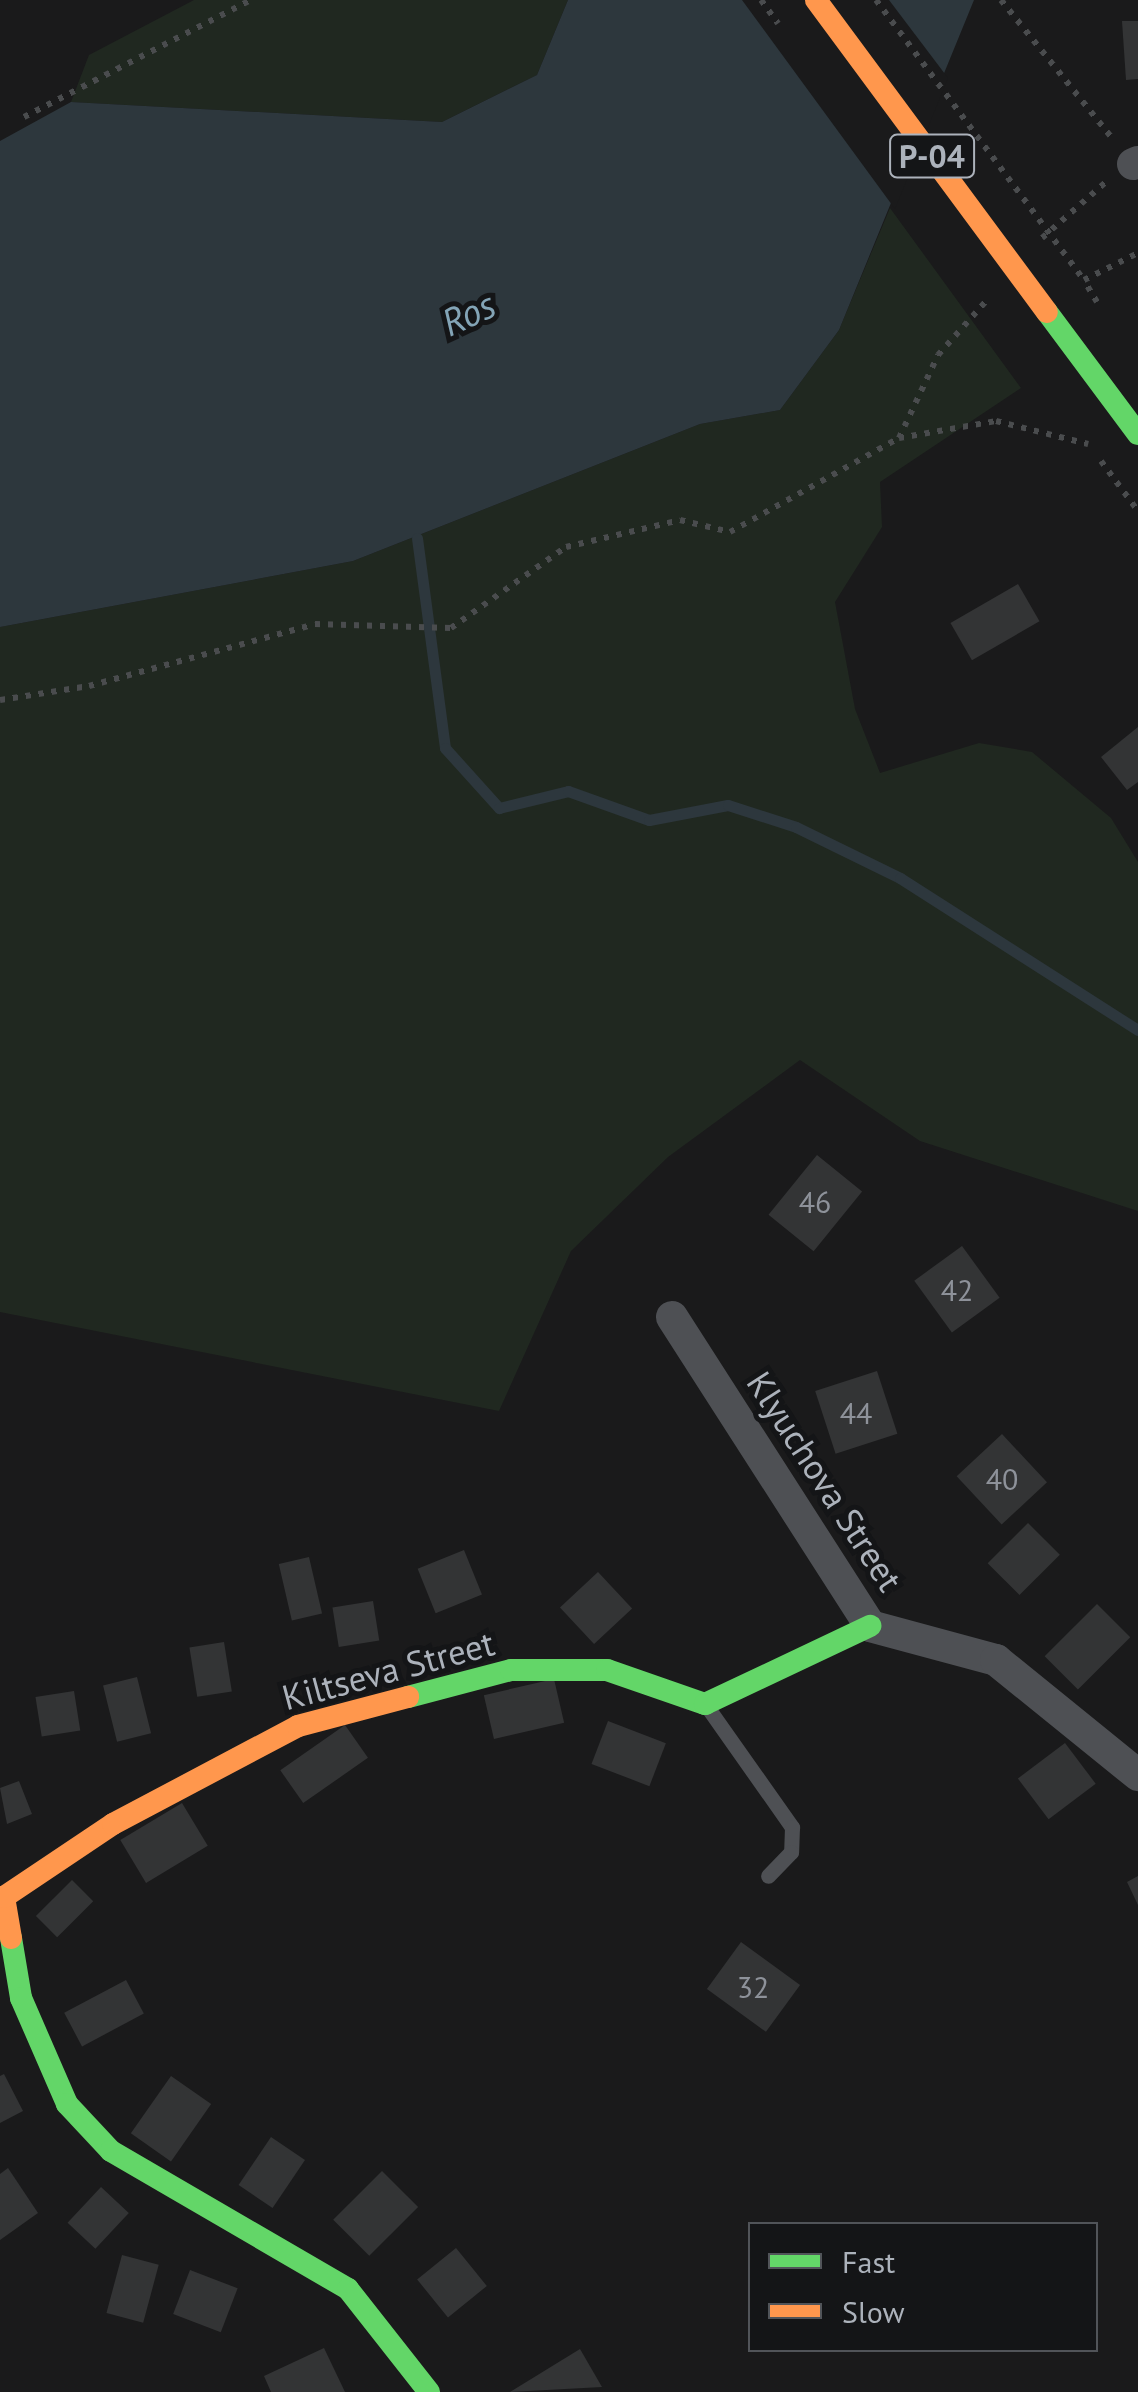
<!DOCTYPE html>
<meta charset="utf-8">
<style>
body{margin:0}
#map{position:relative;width:1138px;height:2392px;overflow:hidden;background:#1a1a1b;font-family:"PT Sans",sans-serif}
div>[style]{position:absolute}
.green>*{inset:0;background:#202820}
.water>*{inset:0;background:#2d373d}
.pier>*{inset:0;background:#1a1a1b}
.stream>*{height:11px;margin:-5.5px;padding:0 5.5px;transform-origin:5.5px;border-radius:5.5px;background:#2d373d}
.building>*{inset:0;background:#333435;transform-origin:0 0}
.path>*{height:6px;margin-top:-3px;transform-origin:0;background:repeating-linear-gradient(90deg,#4a4c4e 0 5px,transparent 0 13px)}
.lane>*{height:15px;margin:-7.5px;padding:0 7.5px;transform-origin:7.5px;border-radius:7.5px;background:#4e5054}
.street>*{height:32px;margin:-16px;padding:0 16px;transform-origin:16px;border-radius:16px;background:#4e5054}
.fast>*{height:22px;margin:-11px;padding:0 11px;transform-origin:11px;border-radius:11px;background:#63d668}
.slow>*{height:22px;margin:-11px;padding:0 11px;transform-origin:11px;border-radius:11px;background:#ff974d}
.path-bridge>*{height:6px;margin-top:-3px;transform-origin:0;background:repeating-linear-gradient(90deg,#4a4c4e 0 5px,transparent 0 13px)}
.slow-bridge>*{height:22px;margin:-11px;padding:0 11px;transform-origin:11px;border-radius:11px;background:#ff974d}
span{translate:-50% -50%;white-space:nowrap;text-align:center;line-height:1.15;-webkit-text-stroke:10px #141517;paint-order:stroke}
.number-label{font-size:30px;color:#8e929a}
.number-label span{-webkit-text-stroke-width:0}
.shield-label span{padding:2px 8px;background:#141517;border:2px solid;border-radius:8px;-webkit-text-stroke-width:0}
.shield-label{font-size:32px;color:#acb2bb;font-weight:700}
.street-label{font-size:35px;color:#acb2bb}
.water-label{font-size:38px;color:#83a4b6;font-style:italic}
.legend{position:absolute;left:748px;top:2222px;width:350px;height:130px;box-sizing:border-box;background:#141517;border:2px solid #515459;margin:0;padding:12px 18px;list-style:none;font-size:30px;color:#acb2bb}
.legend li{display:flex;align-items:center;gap:20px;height:50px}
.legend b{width:50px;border:2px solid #515459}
</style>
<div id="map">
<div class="green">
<i style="clip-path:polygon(194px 0,568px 0,537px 75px,442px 122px,71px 102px,89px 55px)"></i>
<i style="clip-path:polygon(890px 208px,1021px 388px,880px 482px,882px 527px,835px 602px,855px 709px,880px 773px,979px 743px,1032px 752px,1111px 818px,1138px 862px,1138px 1211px,920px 1141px,800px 1060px,668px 1157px,571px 1251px,499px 1411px,0 1312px,0 627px,353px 561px,700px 424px,780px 410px,839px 330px)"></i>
</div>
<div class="water">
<i style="clip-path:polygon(568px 0,974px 0,839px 330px,780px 410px,700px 424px,353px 561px,0 627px,0 141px,71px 102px,442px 122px,537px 75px)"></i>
</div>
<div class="pier">
<i style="clip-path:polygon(742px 0,889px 0,948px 78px,895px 209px)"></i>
</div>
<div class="stream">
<i style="left:417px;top:538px;width:212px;rotate:82.4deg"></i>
<i style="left:445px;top:748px;width:81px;rotate:48deg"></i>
<i style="left:499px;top:808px;width:71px;rotate:-13.8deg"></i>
<i style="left:568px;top:791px;width:86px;rotate:19.7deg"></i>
<i style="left:649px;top:820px;width:80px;rotate:-10.8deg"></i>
<i style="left:728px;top:805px;width:71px;rotate:17.9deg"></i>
<i style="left:796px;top:827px;width:116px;rotate:26.1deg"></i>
<i style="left:900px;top:878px;width:282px;rotate:32.6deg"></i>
</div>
<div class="building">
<i style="clip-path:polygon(1122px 21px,1138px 21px,1138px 79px,1126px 80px)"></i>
<i style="left:1018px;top:584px;width:43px;height:78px;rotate:60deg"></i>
<i style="clip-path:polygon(1138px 727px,1138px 782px,1127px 790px,1101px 757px)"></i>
<i style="left:817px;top:1155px;width:58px;height:77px;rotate:39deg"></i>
<i style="left:962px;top:1246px;width:64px;height:59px;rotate:54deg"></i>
<i style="left:877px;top:1371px;width:66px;height:65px;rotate:72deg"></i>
<i style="left:1002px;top:1434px;width:66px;height:62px;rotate:47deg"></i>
<i style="left:1028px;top:1523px;width:45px;height:57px;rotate:45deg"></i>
<i style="left:464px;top:1550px;width:48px;height:50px;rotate:68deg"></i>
<i style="left:309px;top:1557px;width:58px;height:31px;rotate:77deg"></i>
<i style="left:598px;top:1572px;width:50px;height:52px;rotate:47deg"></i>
<i style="left:373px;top:1601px;width:40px;height:41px;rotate:81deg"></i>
<i style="left:1097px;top:1604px;width:47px;height:74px;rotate:45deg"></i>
<i style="left:224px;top:1642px;width:50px;height:35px;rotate:81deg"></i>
<i style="left:137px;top:1677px;width:58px;height:35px;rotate:76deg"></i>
<i style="left:554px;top:1679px;width:45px;height:72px;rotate:77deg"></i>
<i style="left:74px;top:1691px;width:40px;height:39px;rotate:81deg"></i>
<i style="left:608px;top:1721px;width:62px;height:46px;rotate:21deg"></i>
<i style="left:345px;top:1725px;width:40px;height:79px;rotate:55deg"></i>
<i style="left:1065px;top:1743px;width:51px;height:59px;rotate:53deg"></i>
<i style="clip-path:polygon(19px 1781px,32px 1814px,7px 1824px,0 1788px)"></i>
<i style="left:182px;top:1803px;width:50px;height:72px;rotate:59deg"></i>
<i style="clip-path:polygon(1138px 1876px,1138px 1905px,1127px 1882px)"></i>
<i style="left:72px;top:1880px;width:30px;height:51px;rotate:45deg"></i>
<i style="left:741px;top:1942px;width:73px;height:58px;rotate:36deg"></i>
<i style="left:126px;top:1980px;width:38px;height:70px;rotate:62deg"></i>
<i style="clip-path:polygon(4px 2074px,23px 2111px,0 2123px,0 2076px)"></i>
<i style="left:171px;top:2076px;width:49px;height:70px;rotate:35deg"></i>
<i style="left:271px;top:2137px;width:41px;height:58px;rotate:34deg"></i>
<i style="clip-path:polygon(8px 2168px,38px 2213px,0 2240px,0 2174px)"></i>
<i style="left:382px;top:2171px;width:51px;height:69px;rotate:45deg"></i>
<i style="left:101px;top:2187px;width:38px;height:49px;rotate:43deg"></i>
<i style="left:456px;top:2248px;width:49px;height:50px;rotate:51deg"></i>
<i style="left:122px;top:2255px;width:38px;height:60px;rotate:15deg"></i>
<i style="left:190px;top:2270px;width:51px;height:47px;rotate:21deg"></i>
<i style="clip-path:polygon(324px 2348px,345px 2392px,271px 2392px,264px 2376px)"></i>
<i style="clip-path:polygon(580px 2349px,602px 2387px,510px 2392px)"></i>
</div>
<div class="path">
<i style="left:1001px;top:0;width:177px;rotate:51.2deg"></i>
<i style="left:24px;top:117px;width:255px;rotate:-27.3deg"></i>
<i style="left:1042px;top:238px;width:86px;rotate:-41.2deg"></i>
<i style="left:1097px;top:302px;width:26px;rotate:-121deg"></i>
<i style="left:1084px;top:280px;width:60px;rotate:-26.6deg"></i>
<i style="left:899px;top:438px;width:92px;rotate:-64.8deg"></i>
<i style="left:938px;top:355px;width:74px;rotate:-48.3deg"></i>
<i style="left:1101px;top:461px;width:62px;rotate:53.5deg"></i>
<i style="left:0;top:700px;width:90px;rotate:-8.9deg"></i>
<i style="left:89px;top:686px;width:234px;rotate:-15.3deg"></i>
<i style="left:315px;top:624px;width:136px;rotate:1.7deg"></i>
<i style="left:451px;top:628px;width:141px;rotate:-35.2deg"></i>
<i style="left:566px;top:547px;width:117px;rotate:-13.3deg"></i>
<i style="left:680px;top:520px;width:51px;rotate:13.5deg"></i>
<i style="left:730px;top:532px;width:193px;rotate:-29.1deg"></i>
<i style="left:899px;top:438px;width:98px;rotate:-9.9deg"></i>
<i style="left:996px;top:421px;width:95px;rotate:14deg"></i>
</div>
<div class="lane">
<i style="left:708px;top:1708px;width:146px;rotate:54.8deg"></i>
<i style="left:792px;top:1827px;width:25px;rotate:92deg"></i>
<i style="left:791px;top:1852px;width:33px;rotate:134deg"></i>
</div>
<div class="street">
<i style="left:1133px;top:164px;width:5px;rotate:-22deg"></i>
<i style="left:672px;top:1317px;width:367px;rotate:57.3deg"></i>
<i style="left:870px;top:1626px;width:131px;rotate:15.1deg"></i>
<i style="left:996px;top:1660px;width:183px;rotate:39deg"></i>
</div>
<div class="fast">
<i style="left:1047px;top:312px;width:152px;rotate:53.3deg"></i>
<i style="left:408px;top:1697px;width:106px;rotate:-14.7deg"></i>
<i style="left:511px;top:1670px;width:96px"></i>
<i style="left:607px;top:1670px;width:104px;rotate:19.1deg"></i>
<i style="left:705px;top:1704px;width:183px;rotate:-25.3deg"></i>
<i style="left:11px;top:1938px;width:61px;rotate:80.5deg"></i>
<i style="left:21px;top:1998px;width:116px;rotate:66.5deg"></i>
<i style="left:67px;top:2104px;width:64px;rotate:46.9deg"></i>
<i style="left:111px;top:2151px;width:274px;rotate:30.2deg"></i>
<i style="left:348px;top:2289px;width:131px;rotate:51.8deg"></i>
</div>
<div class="slow">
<i style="left:11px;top:1938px;width:42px;rotate:-99.7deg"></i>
<i style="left:4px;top:1897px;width:131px;rotate:-33.8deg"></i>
<i style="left:113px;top:1824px;width:209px;rotate:-27.9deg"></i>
<i style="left:298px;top:1726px;width:114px;rotate:-14.8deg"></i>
</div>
<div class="path-bridge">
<i style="left:761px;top:0;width:29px;rotate:54deg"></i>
<i style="left:876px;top:0;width:349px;rotate:53.4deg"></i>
</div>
<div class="slow-bridge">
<i style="left:816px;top:0;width:388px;rotate:53.5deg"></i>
</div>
<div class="number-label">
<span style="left:815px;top:1202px">46</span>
<span style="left:957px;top:1290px">42</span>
<span style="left:856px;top:1413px">44</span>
<span style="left:1002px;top:1479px">40</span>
<span style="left:753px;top:1987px">32</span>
</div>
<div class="shield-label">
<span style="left:932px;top:156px">Р-04</span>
</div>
<div class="street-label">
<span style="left:825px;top:1481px;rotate:57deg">Klyuchova Street</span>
<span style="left:388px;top:1670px;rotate:-15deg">Kiltseva Street</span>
</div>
<div class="water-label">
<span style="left:468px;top:313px;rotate:-25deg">Ros</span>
</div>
<ul class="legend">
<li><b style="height:12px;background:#63d668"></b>Fast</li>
<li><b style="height:12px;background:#ff974d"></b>Slow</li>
</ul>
</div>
